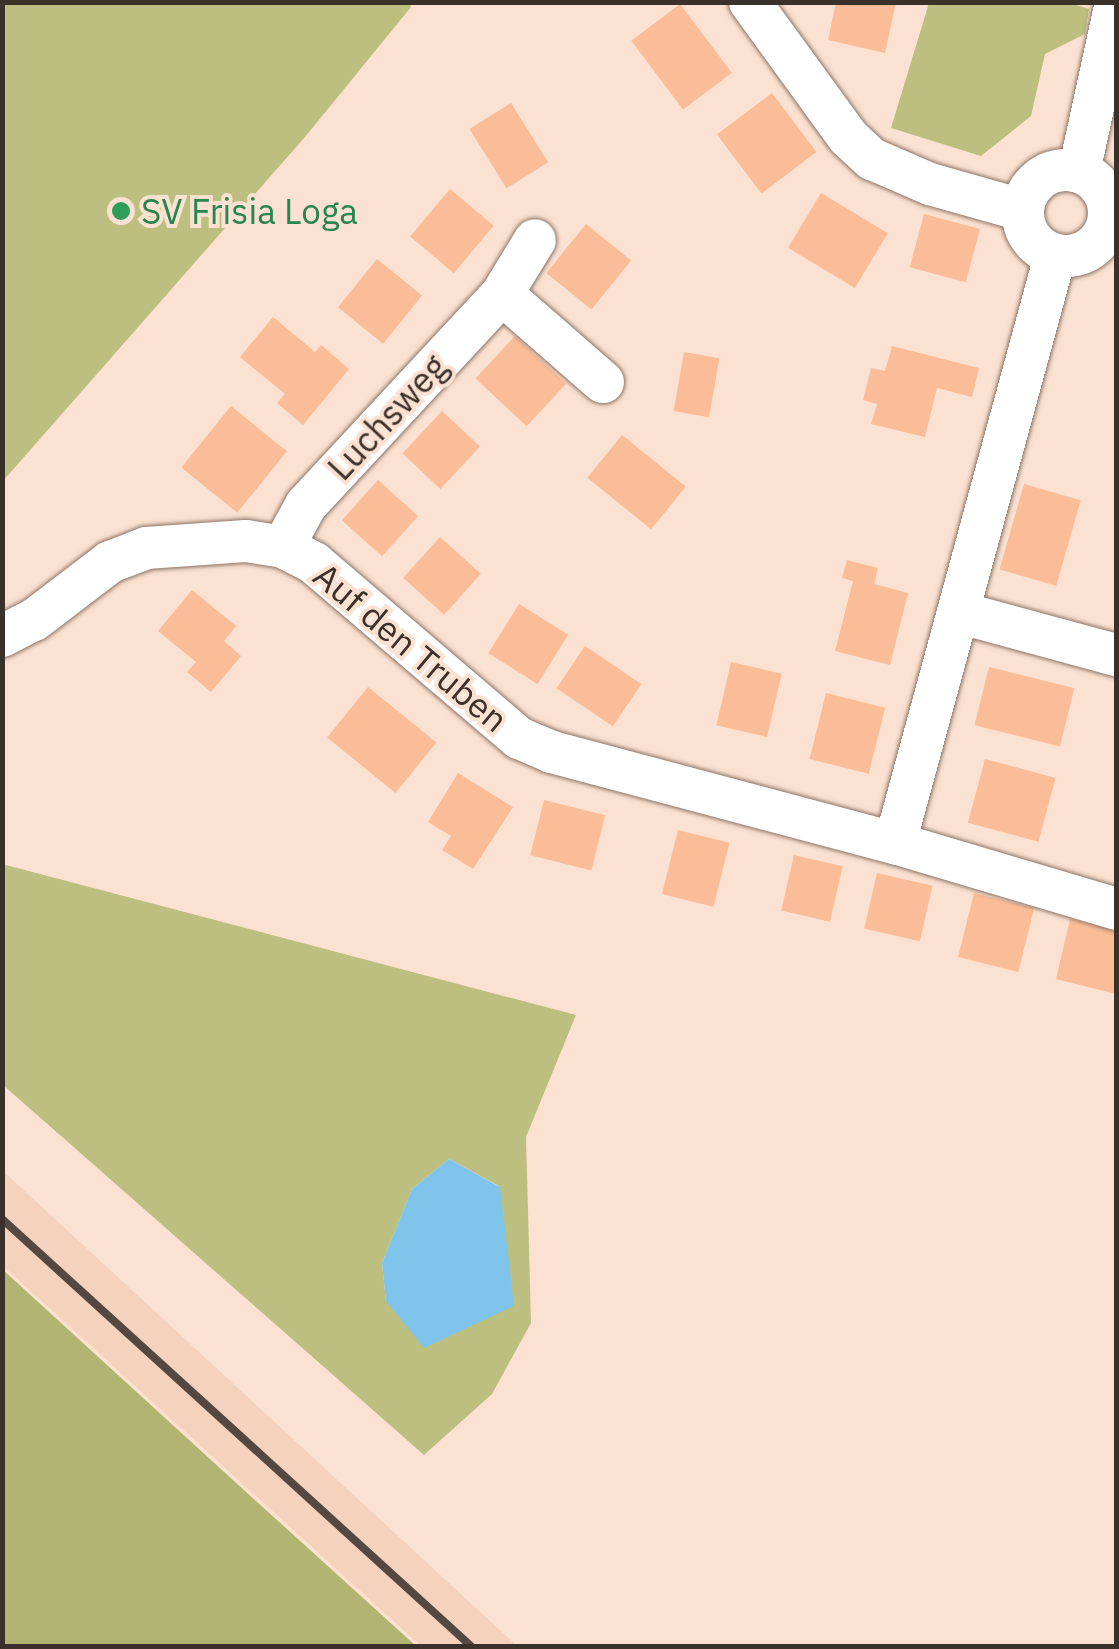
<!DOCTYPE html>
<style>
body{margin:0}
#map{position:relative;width:1119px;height:1649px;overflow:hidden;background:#fbe1d1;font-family:"IBM Plex Sans",sans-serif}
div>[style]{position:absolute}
.built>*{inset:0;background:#f4d2be}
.green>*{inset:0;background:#bcbf80}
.forest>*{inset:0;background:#b2b472}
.water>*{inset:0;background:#7fc4ea}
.building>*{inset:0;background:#fbbd97;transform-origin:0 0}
.roads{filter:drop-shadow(0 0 2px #8c7466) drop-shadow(0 0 2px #8c7466)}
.street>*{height:42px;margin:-21px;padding:0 21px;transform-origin:21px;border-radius:21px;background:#fff}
.street>.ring{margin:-21px;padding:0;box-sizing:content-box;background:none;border:42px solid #fff;border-radius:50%}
.rail>*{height:8px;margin:-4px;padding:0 4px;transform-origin:4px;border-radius:4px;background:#544841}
.dots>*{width:28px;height:28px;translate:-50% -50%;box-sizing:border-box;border:5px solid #fbe1d1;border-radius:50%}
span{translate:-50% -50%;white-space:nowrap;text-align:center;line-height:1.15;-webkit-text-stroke:8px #fbe1d1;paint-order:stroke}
.leisure-label{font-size:35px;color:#27864d}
.left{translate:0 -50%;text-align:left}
.street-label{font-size:35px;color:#3b312b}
.frame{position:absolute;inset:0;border:5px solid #3b312b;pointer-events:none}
</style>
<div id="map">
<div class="built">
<i style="clip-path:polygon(3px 1171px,517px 1646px,421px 1646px,3px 1266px)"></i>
</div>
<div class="green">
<i style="clip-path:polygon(3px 2px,410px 2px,411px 7px,305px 137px,3px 481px)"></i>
<i style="clip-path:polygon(1067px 2px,1089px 9px,1085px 34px,1045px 54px,1031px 116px,981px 156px,891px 128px,929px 3px)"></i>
<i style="clip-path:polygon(evenodd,2px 864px,576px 1015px,526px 1137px,531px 1323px,492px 1394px,424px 1455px,3px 1085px,2px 864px,449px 1159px,499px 1186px,502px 1232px,386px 1301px,382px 1263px,412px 1189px,449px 1159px)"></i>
</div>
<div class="forest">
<i style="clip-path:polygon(2px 1269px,234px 1481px,416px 1646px,3px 1646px)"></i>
</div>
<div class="water">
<i style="clip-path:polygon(449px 1159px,500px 1187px,514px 1306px,424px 1348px,386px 1301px,382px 1263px,412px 1189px)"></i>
</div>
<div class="building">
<i style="clip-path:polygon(836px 2px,896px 2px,885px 53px,828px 40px)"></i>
<i style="left:680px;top:4px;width:86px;height:61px;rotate:53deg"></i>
<i style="left:772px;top:93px;width:74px;height:69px;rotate:53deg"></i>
<i style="left:511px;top:103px;width:70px;height:49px;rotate:58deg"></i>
<i style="left:450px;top:189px;width:57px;height:62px;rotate:40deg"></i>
<i style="left:821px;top:193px;width:78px;height:64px;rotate:31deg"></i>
<i style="left:924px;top:214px;width:58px;height:55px;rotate:15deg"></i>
<i style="left:586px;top:224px;width:58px;height:63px;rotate:39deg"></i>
<i style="left:377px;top:259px;width:58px;height:62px;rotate:39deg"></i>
<i style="clip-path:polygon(273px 317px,315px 352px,321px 345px,349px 369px,303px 425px,277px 403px,285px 394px,240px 357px)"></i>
<i style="left:515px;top:336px;width:70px;height:58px;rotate:43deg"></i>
<i style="clip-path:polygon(892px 346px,979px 368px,972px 397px,937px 388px,925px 437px,871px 424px,877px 404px,863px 400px,871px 368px,885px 371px)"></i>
<i style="left:684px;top:352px;width:36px;height:60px;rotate:10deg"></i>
<i style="left:231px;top:406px;width:72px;height:79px;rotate:39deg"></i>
<i style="left:442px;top:411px;width:52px;height:58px;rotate:43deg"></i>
<i style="left:622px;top:435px;width:82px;height:55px;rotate:39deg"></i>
<i style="left:378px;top:480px;width:54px;height:54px;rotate:42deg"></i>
<i style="left:1024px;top:484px;width:59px;height:89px;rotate:16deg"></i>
<i style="left:440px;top:537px;width:55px;height:55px;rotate:42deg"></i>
<i style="clip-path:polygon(847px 560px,878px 568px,874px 584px,908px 593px,890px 665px,835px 651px,853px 581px,842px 578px)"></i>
<i style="clip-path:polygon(192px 590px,236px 626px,224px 641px,241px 656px,211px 692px,187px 672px,196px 662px,158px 631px)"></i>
<i style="left:519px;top:604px;width:58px;height:58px;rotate:32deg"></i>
<i style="left:585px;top:646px;width:68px;height:51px;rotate:34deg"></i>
<i style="left:731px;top:662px;width:52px;height:65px;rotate:13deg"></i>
<i style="left:989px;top:667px;width:88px;height:60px;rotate:14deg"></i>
<i style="left:368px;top:687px;width:88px;height:65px;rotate:39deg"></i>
<i style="left:826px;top:693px;width:61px;height:68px;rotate:14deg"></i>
<i style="left:985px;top:759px;width:73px;height:66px;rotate:15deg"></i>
<i style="clip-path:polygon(458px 773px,513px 807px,473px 869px,442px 850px,451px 836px,428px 822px)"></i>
<i style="left:544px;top:800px;width:63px;height:57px;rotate:14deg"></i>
<i style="left:678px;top:830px;width:53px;height:66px;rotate:14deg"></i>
<i style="left:794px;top:855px;width:50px;height:57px;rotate:13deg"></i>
<i style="left:877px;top:873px;width:57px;height:57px;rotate:13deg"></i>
<i style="left:974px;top:893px;width:62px;height:66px;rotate:14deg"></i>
<i style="clip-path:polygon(1070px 919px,1116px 930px,1116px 994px,1056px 979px)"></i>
</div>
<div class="roads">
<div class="street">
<i style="left:750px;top:2px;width:167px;rotate:54deg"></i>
<i style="left:848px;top:137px;width:33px;rotate:43deg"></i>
<i style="left:872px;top:159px;width:63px;rotate:23.3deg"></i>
<i style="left:930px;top:184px;width:96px;rotate:15.8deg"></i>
<i class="ring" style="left:1023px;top:170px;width:44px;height:44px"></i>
<i style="left:1079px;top:172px;width:174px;rotate:-77.7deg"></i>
<i style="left:502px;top:294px;width:63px;rotate:-58.6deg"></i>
<i style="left:283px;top:547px;width:48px;rotate:-61.3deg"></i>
<i style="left:306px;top:505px;width:288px;rotate:-47.1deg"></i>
<i style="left:502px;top:294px;width:134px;rotate:41.1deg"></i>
<i style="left:961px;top:613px;width:161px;rotate:15.2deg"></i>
<i style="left:2px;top:636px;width:36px;rotate:-27deg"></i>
<i style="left:34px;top:620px;width:96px;rotate:-37.3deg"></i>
<i style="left:110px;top:562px;width:39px;rotate:-21deg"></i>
<i style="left:146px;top:548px;width:100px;rotate:-4deg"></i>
<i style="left:246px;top:541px;width:37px;rotate:9deg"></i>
<i style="left:283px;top:547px;width:35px;rotate:27deg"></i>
<i style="left:314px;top:563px;width:270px;rotate:40.5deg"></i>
<i style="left:519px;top:738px;width:36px;rotate:23deg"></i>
<i style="left:552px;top:752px;width:355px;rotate:14.9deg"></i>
<i style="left:895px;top:843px;width:608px;rotate:-74.75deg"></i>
<i style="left:895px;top:843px;width:231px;rotate:16.6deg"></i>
</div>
</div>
<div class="rail">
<i style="left:2px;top:1219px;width:634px;rotate:42.32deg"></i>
</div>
<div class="dots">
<i style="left:121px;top:211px;background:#2e9e5b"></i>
</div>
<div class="leisure-label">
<span class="left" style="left:141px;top:211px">SV Frisia Loga</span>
</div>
<div class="street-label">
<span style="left:387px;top:417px;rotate:-47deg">Luchsweg</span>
<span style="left:411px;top:647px;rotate:40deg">Auf den Truben</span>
</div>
<div class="frame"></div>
</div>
